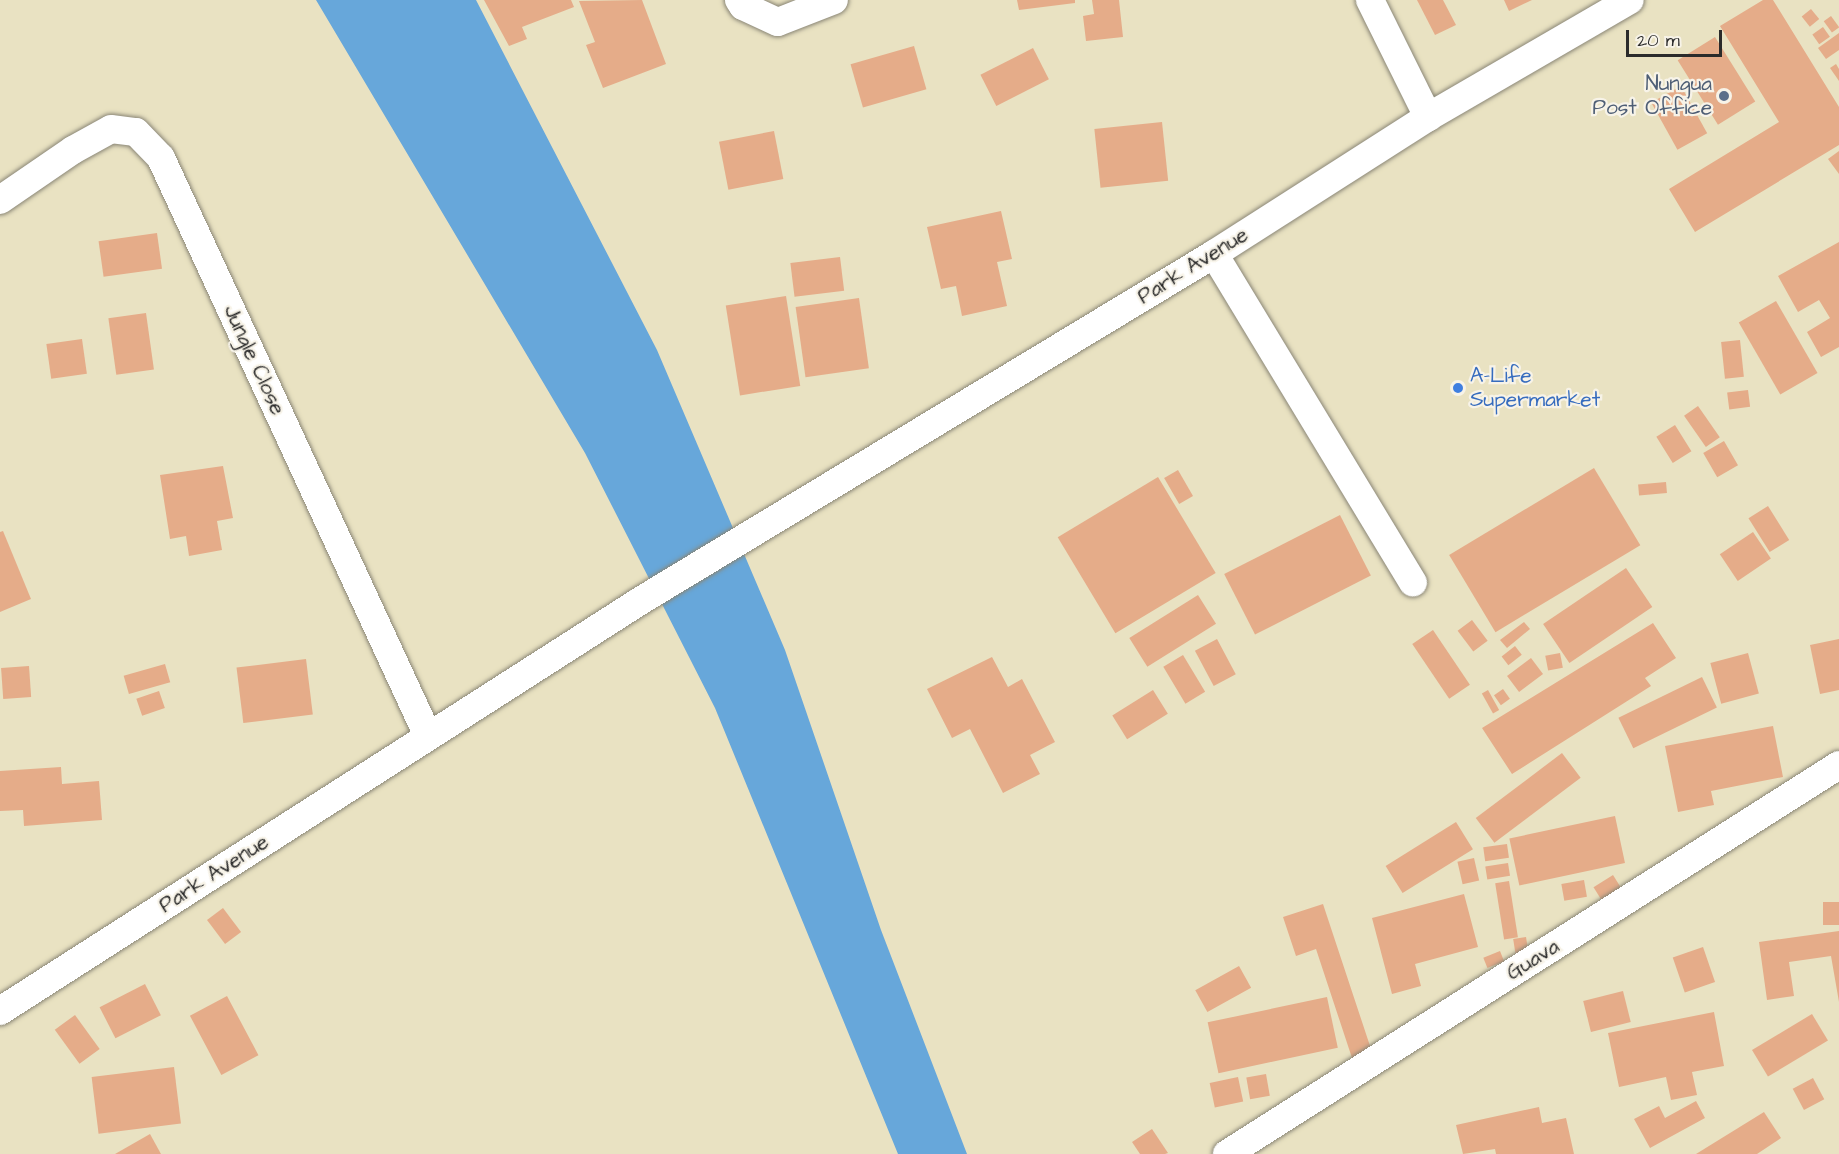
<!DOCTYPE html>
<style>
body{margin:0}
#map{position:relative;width:1839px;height:1154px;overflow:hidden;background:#e9e2c2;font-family:"Architects Daughter",sans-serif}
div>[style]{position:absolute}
.water>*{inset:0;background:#67a7da}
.building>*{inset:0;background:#e5ac89;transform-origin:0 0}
.roads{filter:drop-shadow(0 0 2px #8a8676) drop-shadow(0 0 2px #8a8676)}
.minor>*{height:28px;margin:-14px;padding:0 14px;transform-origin:14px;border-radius:14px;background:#fff}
.dots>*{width:16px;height:16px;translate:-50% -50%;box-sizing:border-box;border:3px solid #f7f3e8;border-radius:50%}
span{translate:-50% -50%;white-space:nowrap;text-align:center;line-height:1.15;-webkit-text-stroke:4.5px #f7f3e8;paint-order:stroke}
.service-label{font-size:21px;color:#4e5e75}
.right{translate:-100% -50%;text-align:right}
.street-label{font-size:21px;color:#2b2b2b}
.shop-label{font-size:21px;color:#366cbe}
.left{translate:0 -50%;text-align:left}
.scale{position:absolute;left:1626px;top:30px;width:96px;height:27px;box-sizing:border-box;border:3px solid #2b2b2b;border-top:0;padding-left:8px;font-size:18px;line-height:21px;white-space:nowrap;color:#2b2b2b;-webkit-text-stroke:4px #f7f3e8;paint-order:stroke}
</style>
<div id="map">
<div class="water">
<i style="clip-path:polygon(316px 0,476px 0,657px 350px,785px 650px,881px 930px,967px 1154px,898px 1154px,715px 708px,585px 453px)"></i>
</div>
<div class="building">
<i style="clip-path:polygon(484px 0,571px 0,574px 7px,522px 27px,527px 39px,509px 46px)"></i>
<i style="clip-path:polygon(642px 0,666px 64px,603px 88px,586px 45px,595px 42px,579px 1px)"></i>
<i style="clip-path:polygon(1017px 0,1075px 0,1075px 3px,1019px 10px)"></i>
<i style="clip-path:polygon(1092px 0,1119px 0,1123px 37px,1086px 41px,1083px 16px,1094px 14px)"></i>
<i style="clip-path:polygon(1417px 0,1443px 0,1456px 25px,1435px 35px)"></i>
<i style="clip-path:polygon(1504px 0,1532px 0,1509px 11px)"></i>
<i style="clip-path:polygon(1763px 0,1773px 0,1839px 107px,1839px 145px,1695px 232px,1669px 189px,1779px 122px,1720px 26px)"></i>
<i style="left:1811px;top:9px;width:13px;height:12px;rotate:51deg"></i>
<i style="left:1831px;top:16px;width:14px;height:9px;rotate:54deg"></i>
<i style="left:1823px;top:27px;width:12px;height:13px;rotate:55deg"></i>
<i style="clip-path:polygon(1839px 33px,1839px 50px,1826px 59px,1818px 48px)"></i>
<i style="left:1715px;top:37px;width:76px;height:44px;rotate:58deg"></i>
<i style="left:914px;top:46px;width:45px;height:66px;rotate:74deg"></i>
<i style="left:1033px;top:48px;width:35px;height:59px;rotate:63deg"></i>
<i style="clip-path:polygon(1836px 64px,1839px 69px,1839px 81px,1830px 68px)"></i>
<i style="left:1681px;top:86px;width:54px;height:34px;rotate:61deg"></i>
<i style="left:1162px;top:122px;width:59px;height:68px;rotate:84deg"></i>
<i style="left:774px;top:131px;width:49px;height:56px;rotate:79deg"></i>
<i style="clip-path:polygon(1839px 151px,1839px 174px,1828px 159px)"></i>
<i style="clip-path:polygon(1001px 211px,1012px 259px,997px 262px,1007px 306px,962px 316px,956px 286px,941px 289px,927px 227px)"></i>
<i style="left:157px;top:233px;width:36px;height:59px;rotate:82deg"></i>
<i style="clip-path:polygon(1839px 242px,1839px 347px,1821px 357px,1807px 332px,1830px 318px,1819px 300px,1798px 312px,1778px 276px)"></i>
<i style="left:840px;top:257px;width:34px;height:50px;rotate:83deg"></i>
<i style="left:786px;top:296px;width:91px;height:61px;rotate:81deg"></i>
<i style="left:859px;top:298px;width:71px;height:64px;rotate:82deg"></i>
<i style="left:1776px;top:301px;width:83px;height:43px;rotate:60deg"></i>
<i style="left:146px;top:313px;width:57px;height:38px;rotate:82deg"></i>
<i style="left:82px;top:339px;width:35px;height:36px;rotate:82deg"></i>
<i style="left:1740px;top:340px;width:37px;height:19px;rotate:84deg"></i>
<i style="left:1748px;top:390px;width:17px;height:21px;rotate:83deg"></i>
<i style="left:1698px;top:406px;width:38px;height:17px;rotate:55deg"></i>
<i style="left:1675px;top:425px;width:31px;height:22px;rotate:58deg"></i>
<i style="left:1724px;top:441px;width:28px;height:24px;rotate:60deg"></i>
<i style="clip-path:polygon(223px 466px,233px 518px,217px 521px,222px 550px,189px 556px,186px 536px,170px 539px,160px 475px)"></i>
<i style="left:1594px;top:468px;width:90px;height:169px;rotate:59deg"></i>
<i style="left:1178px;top:470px;width:30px;height:16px;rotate:60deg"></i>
<i style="left:1158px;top:477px;width:112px;height:117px;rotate:59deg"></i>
<i style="left:1666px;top:482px;width:11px;height:28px;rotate:85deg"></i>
<i style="left:1768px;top:506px;width:40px;height:23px;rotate:58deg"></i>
<i style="left:1340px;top:515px;width:68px;height:130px;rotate:63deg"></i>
<i style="clip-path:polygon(3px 531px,31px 599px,0 612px,0 532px)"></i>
<i style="left:1753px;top:532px;width:32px;height:40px;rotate:56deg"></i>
<i style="left:1626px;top:568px;width:47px;height:100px;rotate:56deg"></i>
<i style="left:1198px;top:595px;width:34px;height:81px;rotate:58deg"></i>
<i style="left:1472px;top:620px;width:26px;height:18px;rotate:53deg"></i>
<i style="clip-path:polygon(1524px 622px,1530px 629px,1507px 648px,1500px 640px)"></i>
<i style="clip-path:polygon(1653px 623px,1676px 658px,1645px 678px,1651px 686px,1512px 774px,1482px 728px)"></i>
<i style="left:1433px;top:630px;width:66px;height:25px;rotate:56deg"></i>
<i style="left:1217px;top:639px;width:40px;height:25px;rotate:62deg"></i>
<i style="clip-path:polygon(1839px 639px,1839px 690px,1820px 694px,1810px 645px)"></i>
<i style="left:1515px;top:646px;width:11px;height:17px;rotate:52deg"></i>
<i style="left:1560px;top:653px;width:15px;height:15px;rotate:79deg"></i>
<i style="left:1748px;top:653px;width:42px;height:39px;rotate:75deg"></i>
<i style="left:1183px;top:655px;width:43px;height:23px;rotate:59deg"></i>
<i style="clip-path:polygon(992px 657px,1008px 687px,1022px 679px,1055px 742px,1030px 755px,1040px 774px,1003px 793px,970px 729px,952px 738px,927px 689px)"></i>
<i style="left:1531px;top:658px;width:20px;height:30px;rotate:53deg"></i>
<i style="left:306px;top:659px;width:56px;height:70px;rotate:83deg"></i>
<i style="left:165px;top:664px;width:19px;height:43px;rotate:74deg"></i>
<i style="left:29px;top:666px;width:31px;height:28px;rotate:86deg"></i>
<i style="left:1702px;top:677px;width:34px;height:93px;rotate:64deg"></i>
<i style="left:1503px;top:689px;width:12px;height:11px;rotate:55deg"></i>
<i style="left:1153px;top:690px;width:28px;height:48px;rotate:58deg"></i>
<i style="left:1488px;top:690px;width:23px;height:7px;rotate:61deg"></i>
<i style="left:159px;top:691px;width:18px;height:24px;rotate:71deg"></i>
<i style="clip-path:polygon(1773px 726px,1783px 777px,1711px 791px,1714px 805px,1678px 812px,1665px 746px)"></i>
<i style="left:1562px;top:753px;width:31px;height:108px;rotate:53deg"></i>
<i style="clip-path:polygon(61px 767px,62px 784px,99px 781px,102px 820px,24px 826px,23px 810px,0 811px,0 771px)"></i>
<i style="left:1615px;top:816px;width:48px;height:108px;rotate:78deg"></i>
<i style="left:1456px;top:822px;width:32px;height:83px;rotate:58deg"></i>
<i style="left:1507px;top:844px;width:14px;height:24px;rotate:82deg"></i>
<i style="left:1474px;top:858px;width:23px;height:17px;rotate:77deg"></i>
<i style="left:1508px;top:863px;width:13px;height:23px;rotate:81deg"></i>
<i style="left:1613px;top:875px;width:22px;height:23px;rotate:58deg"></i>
<i style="left:1584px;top:880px;width:17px;height:23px;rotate:80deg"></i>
<i style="left:1509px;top:881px;width:57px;height:14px;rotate:81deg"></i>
<i style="clip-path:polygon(1464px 894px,1478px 947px,1415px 964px,1421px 986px,1392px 994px,1372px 918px)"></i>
<i style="left:1839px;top:902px;width:23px;height:16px;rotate:90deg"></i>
<i style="clip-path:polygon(1323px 904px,1373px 1055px,1353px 1061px,1316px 949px,1296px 956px,1283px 917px)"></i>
<i style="left:223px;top:908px;width:30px;height:20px;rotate:53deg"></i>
<i style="clip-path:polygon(1839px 931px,1839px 1002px,1831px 956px,1789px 962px,1794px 996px,1767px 1000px,1759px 942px)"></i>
<i style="left:1526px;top:937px;width:19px;height:13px;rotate:81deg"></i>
<i style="left:1703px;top:947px;width:37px;height:32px;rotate:71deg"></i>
<i style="left:1500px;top:951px;width:11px;height:18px;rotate:68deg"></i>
<i style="left:1239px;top:966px;width:25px;height:50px;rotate:61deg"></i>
<i style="left:145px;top:984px;width:35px;height:51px;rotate:63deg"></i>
<i style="left:1623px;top:991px;width:32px;height:41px;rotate:76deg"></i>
<i style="left:227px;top:996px;width:67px;height:42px;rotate:62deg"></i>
<i style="left:1327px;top:997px;width:52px;height:122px;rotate:78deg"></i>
<i style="clip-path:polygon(1714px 1012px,1724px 1066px,1692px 1072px,1697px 1095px,1671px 1100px,1666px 1077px,1619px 1087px,1608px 1033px)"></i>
<i style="left:1812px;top:1014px;width:31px;height:70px;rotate:59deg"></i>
<i style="left:75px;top:1015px;width:42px;height:25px;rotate:54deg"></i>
<i style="left:174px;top:1067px;width:57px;height:83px;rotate:83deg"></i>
<i style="left:1266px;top:1074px;width:22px;height:20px;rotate:80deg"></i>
<i style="left:1238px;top:1077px;width:25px;height:29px;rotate:78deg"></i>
<i style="left:1813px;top:1078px;width:24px;height:23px;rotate:62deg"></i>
<i style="clip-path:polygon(1696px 1101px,1705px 1118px,1650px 1148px,1634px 1119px,1659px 1106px,1665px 1118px)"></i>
<i style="clip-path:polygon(1539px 1107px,1542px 1123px,1566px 1118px,1574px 1154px,1496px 1154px,1495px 1149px,1463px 1154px,1456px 1125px)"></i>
<i style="clip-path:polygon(1764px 1112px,1781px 1138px,1757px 1154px,1696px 1154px)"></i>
<i style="clip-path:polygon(1152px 1129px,1168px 1153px,1165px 1154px,1140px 1154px,1132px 1142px)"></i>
<i style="clip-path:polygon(150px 1134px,161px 1154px,115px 1154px)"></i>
</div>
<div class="roads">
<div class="minor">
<i style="left:739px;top:0;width:7px;rotate:56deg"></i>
<i style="left:743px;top:6px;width:38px;rotate:25deg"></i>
<i style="left:778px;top:22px;width:60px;rotate:-21.4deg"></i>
<i style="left:1370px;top:0;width:131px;rotate:63.6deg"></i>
<i style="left:0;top:200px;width:88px;rotate:-34.4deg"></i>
<i style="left:73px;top:150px;width:43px;rotate:-28.9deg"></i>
<i style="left:111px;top:129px;width:25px;rotate:7deg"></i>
<i style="left:136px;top:132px;width:36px;rotate:46deg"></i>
<i style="left:161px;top:158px;width:637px;rotate:65.21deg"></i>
<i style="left:1214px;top:254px;width:384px;rotate:58.8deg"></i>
<i style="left:0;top:1011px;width:760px;rotate:-32.64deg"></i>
<i style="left:640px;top:601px;width:671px;rotate:-31.15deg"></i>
<i style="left:1214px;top:254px;width:254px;rotate:-32.6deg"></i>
<i style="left:1428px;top:117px;width:233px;rotate:-30.1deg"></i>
<i style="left:1227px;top:1154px;width:725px;rotate:-32.44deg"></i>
</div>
</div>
<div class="dots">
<i style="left:1724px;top:96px;background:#5c6f8a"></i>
<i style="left:1458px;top:388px;background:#3f7fe0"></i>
</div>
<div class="service-label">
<span class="right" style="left:1712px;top:96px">Nungua<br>Post Office</span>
</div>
<div class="street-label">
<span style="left:1193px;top:266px;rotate:-32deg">Park Avenue</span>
<span style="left:254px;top:360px;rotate:65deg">Jungle Close</span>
<span style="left:214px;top:874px;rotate:-33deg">Park Avenue</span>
<span style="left:1533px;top:960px;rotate:-32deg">Guava</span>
</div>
<div class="shop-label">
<span class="left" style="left:1470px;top:388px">A-Life<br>Supermarket</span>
</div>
<div class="scale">20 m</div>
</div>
